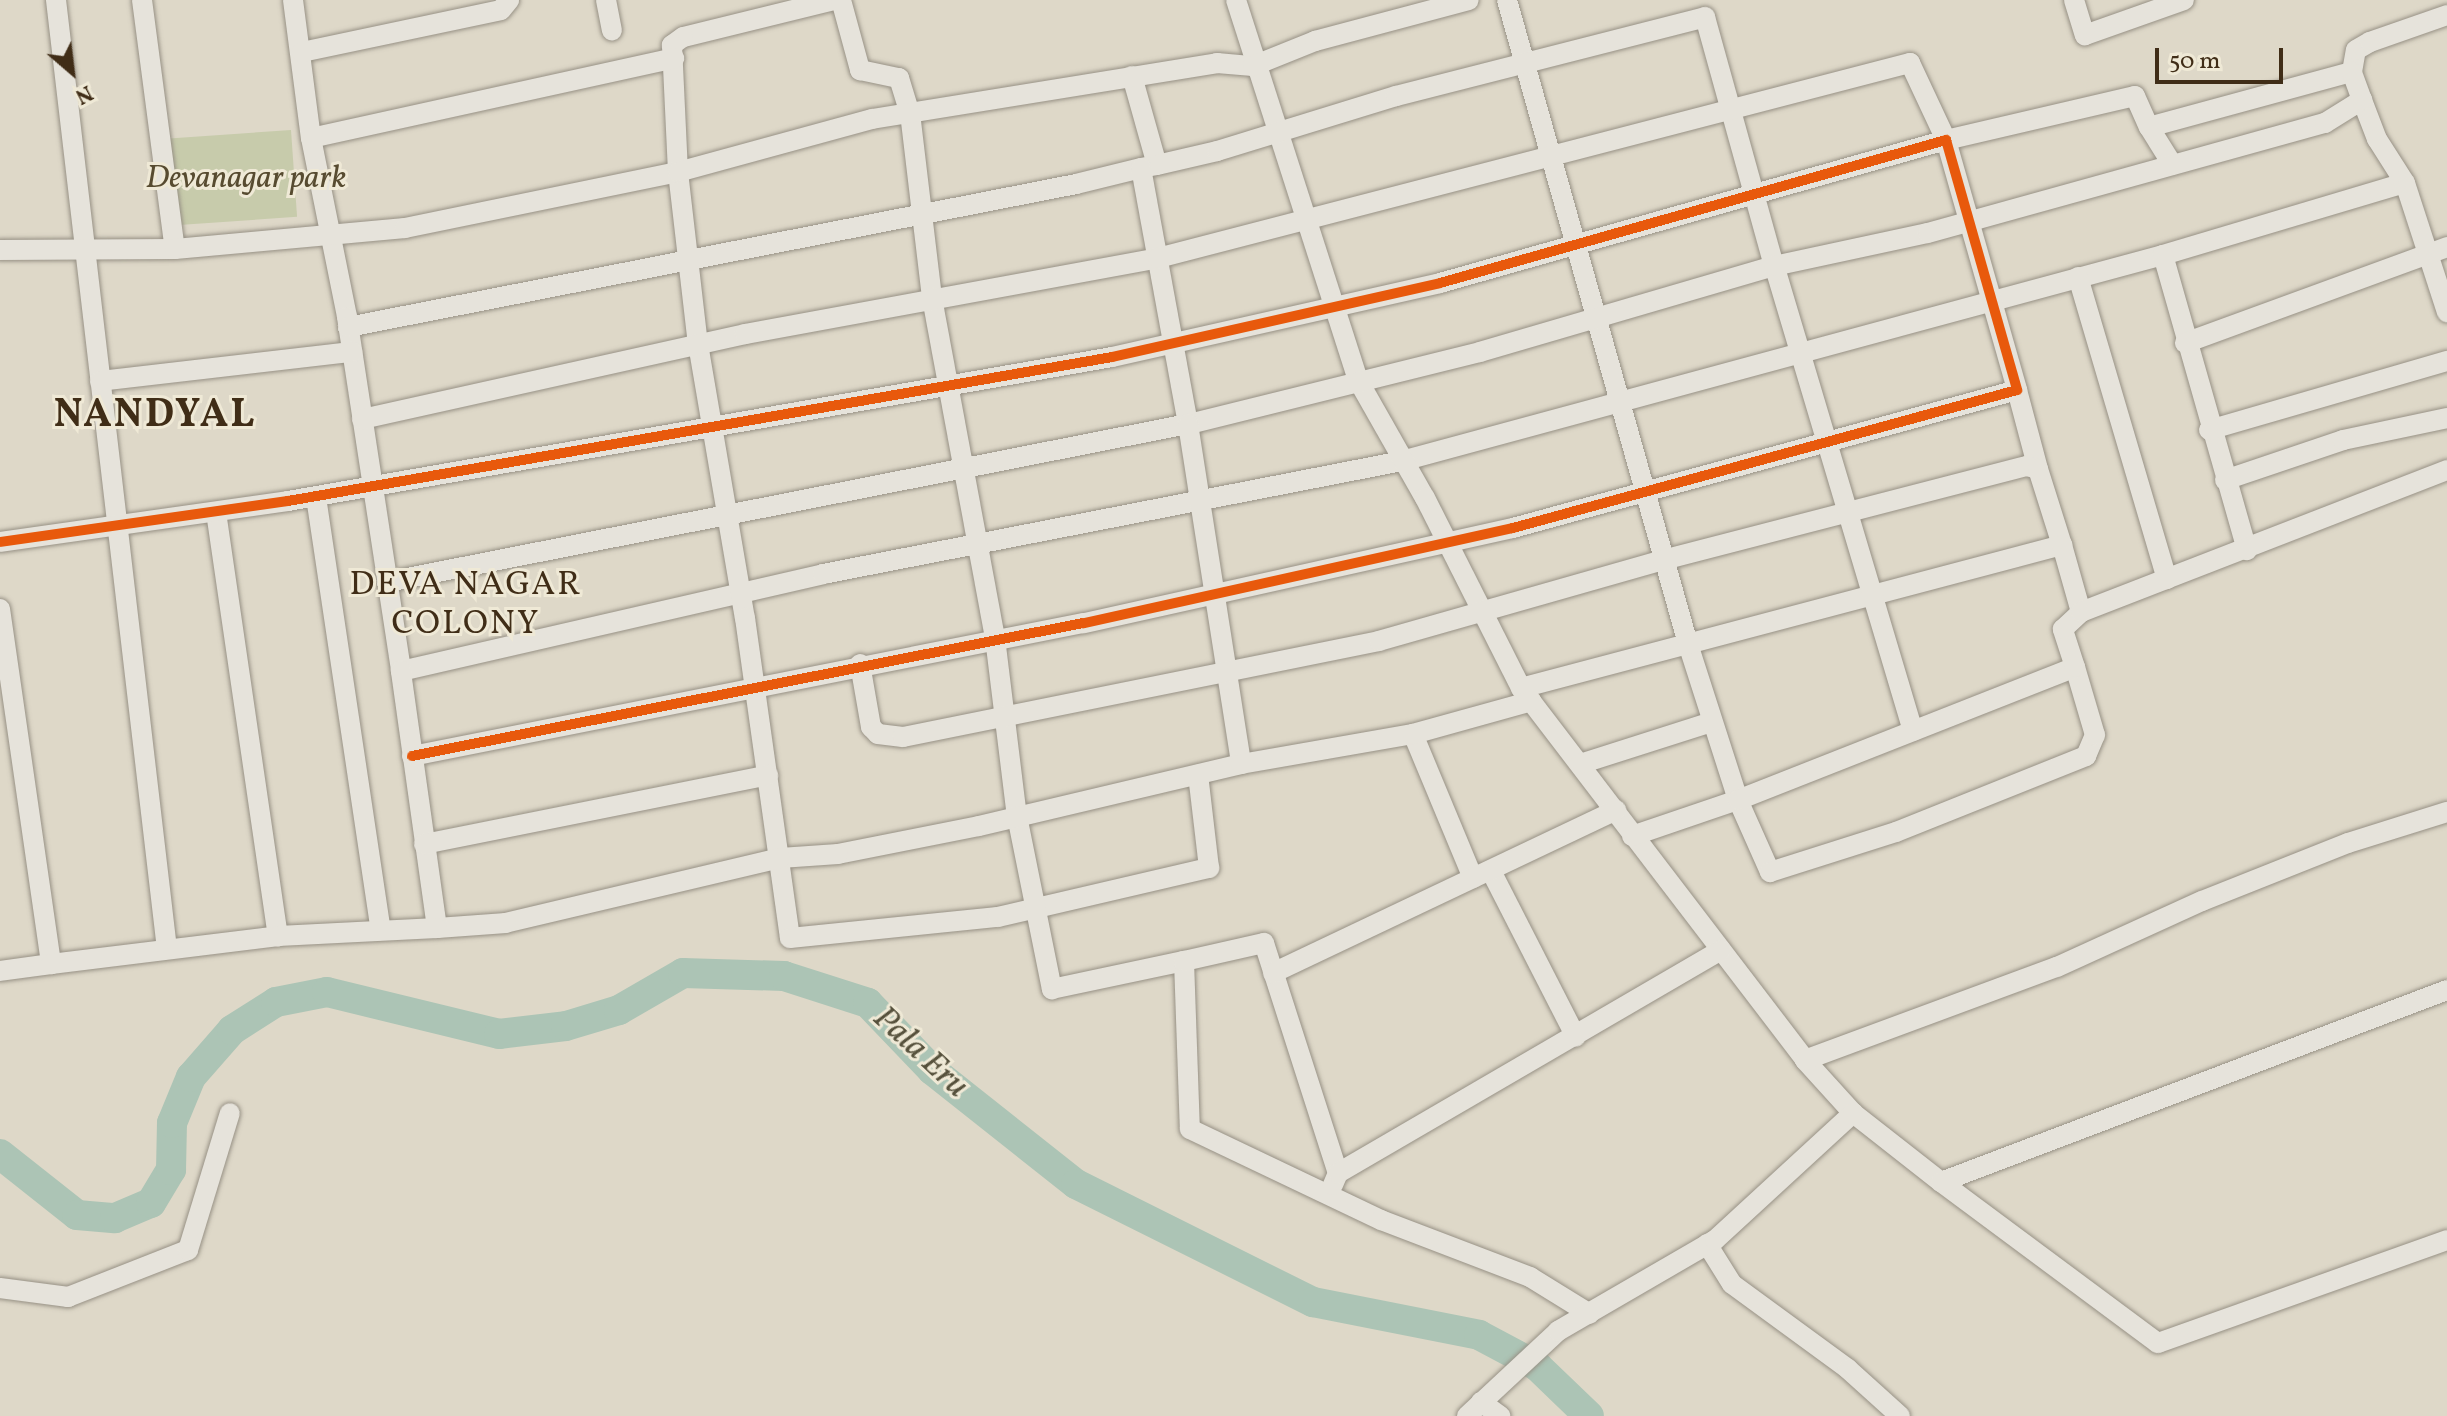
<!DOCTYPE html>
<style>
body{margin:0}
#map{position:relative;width:2447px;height:1416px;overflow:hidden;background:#ded8c8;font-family:Vollkorn,serif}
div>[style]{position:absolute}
.green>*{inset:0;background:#c7cbab;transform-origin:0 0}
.river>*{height:30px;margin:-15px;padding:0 15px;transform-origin:15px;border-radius:15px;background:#acc4b5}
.roads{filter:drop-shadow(0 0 2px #979185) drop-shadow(0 0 2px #979185)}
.street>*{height:20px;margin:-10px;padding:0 10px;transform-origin:10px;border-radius:10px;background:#e6e3db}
.cycleway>*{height:10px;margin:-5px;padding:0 5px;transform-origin:5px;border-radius:5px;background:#e8590c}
span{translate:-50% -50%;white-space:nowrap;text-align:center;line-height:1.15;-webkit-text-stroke:6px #efe9d6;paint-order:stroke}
.park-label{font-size:32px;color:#574b30;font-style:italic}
.neighbourhood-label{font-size:34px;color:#402d17;letter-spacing:2px}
.water-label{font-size:34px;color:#56513c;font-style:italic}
.district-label{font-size:40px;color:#402d17;font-weight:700;letter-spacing:2px}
.north{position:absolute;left:32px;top:32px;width:80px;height:80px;-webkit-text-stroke:6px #efe9d6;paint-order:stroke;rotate:152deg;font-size:22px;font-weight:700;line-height:32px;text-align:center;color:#402d17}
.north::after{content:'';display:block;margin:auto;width:28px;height:36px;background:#402d17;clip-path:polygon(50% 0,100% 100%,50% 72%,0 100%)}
.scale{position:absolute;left:2155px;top:48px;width:128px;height:36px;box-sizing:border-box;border:4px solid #402d17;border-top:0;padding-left:10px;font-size:24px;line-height:28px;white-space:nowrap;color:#402d17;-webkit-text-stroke:6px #efe9d6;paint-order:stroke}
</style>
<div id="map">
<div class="green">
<i style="left:291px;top:130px;width:87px;height:122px;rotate:86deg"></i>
</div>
<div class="river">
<i style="left:0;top:1154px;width:98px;rotate:38.4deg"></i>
<i style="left:77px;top:1215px;width:38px;rotate:5deg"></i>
<i style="left:115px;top:1218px;width:39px;rotate:-23deg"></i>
<i style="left:151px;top:1203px;width:39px;rotate:-59deg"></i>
<i style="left:171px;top:1170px;width:47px;rotate:-88.8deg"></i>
<i style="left:172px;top:1123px;width:50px;rotate:-67.6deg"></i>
<i style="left:191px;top:1077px;width:62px;rotate:-48.9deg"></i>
<i style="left:232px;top:1030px;width:52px;rotate:-32.5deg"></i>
<i style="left:276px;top:1002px;width:52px;rotate:-11.1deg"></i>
<i style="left:327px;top:992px;width:177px;rotate:13.7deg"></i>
<i style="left:499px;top:1034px;width:67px;rotate:-6.8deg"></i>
<i style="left:566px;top:1026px;width:55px;rotate:-16.8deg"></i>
<i style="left:619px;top:1010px;width:74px;rotate:-30deg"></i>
<i style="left:683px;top:973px;width:101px;rotate:1.7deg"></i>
<i style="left:784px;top:976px;width:88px;rotate:17.8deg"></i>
<i style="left:868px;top:1003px;width:93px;rotate:46.3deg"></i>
<i style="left:932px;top:1070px;width:184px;rotate:38.4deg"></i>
<i style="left:1076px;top:1184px;width:265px;rotate:26.5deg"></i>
<i style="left:1313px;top:1302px;width:169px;rotate:11.2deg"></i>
<i style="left:1479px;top:1335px;width:66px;rotate:28.1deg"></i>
<i style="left:1537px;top:1366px;width:72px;rotate:43.9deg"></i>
</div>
<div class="roads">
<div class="street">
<i style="left:56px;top:0;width:955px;rotate:83.33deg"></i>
<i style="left:142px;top:0;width:251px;rotate:82.5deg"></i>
<i style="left:293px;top:0;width:139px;rotate:82.6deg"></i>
<i style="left:311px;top:138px;width:183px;rotate:78.6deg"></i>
<i style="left:347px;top:317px;width:358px;rotate:81.3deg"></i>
<i style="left:401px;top:671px;width:433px;rotate:-12.9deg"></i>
<i style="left:823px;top:574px;width:590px;rotate:-11.04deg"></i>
<i style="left:1402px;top:461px;width:788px;rotate:-15.15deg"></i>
<i style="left:2163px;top:255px;width:252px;rotate:-16.6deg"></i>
<i style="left:2405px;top:183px;width:136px;rotate:72deg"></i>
<i style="left:606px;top:0;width:31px;rotate:79deg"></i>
<i style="left:834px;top:0;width:155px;rotate:166.2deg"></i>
<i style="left:683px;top:37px;width:14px;rotate:144deg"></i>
<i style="left:672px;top:45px;width:127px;rotate:87.3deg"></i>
<i style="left:678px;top:172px;width:173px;rotate:83.4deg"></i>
<i style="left:698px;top:344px;width:278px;rotate:80.3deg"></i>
<i style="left:745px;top:618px;width:323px;rotate:82deg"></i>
<i style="left:790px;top:938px;width:209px;rotate:-5.8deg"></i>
<i style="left:998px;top:917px;width:217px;rotate:-13.1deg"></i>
<i style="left:1209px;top:868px;width:94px;rotate:-96.7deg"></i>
<i style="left:841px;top:0;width:73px;rotate:74.8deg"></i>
<i style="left:860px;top:70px;width:40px;rotate:12deg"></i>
<i style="left:899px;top:78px;width:37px;rotate:73deg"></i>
<i style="left:910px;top:113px;width:186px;rotate:83.2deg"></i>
<i style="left:932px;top:298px;width:346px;rotate:79.5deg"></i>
<i style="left:995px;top:638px;width:179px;rotate:83deg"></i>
<i style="left:1017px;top:816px;width:177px;rotate:78.6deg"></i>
<i style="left:1052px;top:989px;width:135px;rotate:-12deg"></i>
<i style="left:1184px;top:961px;width:168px;rotate:88deg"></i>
<i style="left:1190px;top:1129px;width:212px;rotate:25.5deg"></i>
<i style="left:1381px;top:1220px;width:160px;rotate:20.9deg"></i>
<i style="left:1530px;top:1277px;width:70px;rotate:31.7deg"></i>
<i style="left:1236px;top:0;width:401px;rotate:72.2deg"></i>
<i style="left:1359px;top:382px;width:133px;rotate:60.4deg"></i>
<i style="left:1425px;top:498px;width:213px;rotate:63.2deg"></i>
<i style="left:1521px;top:688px;width:468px;rotate:52.6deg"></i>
<i style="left:1507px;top:0;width:669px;rotate:74.3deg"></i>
<i style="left:1688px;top:644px;width:164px;rotate:72.2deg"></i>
<i style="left:1738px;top:800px;width:79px;rotate:66deg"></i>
<i style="left:1770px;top:872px;width:132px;rotate:-17.6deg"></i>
<i style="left:1896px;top:832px;width:205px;rotate:-21.8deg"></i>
<i style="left:2086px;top:756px;width:23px;rotate:-67deg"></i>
<i style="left:2095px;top:735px;width:71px;rotate:-106.4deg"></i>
<i style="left:2074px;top:0;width:37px;rotate:73deg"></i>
<i style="left:2085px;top:35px;width:105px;rotate:-19.5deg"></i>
<i style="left:302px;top:52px;width:203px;rotate:-11.9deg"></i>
<i style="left:501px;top:10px;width:13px;rotate:-51deg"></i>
<i style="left:1132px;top:76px;width:92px;rotate:74.3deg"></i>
<i style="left:2362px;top:100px;width:42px;rotate:69deg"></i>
<i style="left:2377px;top:139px;width:52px;rotate:57.5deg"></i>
<i style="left:2149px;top:127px;width:44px;rotate:58.1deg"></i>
<i style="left:311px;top:138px;width:372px;rotate:-12.4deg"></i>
<i style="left:0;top:250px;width:175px;rotate:-0.3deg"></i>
<i style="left:175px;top:249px;width:231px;rotate:-5.2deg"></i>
<i style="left:405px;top:228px;width:279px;rotate:-11.6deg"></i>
<i style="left:678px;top:172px;width:201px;rotate:-15.3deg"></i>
<i style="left:872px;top:119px;width:350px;rotate:-9.2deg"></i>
<i style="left:1217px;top:63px;width:36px;rotate:5deg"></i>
<i style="left:1253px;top:66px;width:67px;rotate:-22deg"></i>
<i style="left:1315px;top:41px;width:159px;rotate:-14.9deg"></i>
<i style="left:2163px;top:255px;width:307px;rotate:74.1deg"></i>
<i style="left:2078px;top:277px;width:315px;rotate:73.6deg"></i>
<i style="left:348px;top:327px;width:742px;rotate:-11.11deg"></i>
<i style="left:1076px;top:184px;width:67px;rotate:-13.8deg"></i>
<i style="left:1141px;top:168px;width:16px;rotate:-11deg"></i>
<i style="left:1157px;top:165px;width:62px;rotate:-13.1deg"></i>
<i style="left:1217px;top:151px;width:187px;rotate:-17.1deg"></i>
<i style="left:1396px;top:96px;width:319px;rotate:-14.3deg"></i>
<i style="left:1705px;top:17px;width:258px;rotate:74.5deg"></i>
<i style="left:1774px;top:266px;width:306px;rotate:163.7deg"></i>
<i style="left:1480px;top:352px;width:301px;rotate:166.1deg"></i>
<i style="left:1188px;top:424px;width:260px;rotate:-100.4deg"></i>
<i style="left:2185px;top:343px;width:279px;rotate:-20.1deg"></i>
<i style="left:100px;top:381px;width:254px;rotate:-6.6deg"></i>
<i style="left:2017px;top:390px;width:82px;rotate:75.1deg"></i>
<i style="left:362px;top:419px;width:392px;rotate:-12.5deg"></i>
<i style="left:745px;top:334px;width:420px;rotate:-10.4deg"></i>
<i style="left:1158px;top:258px;width:777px;rotate:-14.54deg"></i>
<i style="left:1910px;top:63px;width:85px;rotate:64.9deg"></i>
<i style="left:1946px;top:140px;width:194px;rotate:-13.1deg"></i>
<i style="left:2135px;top:96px;width:34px;rotate:66deg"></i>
<i style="left:2149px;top:127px;width:210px;rotate:-15.2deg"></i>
<i style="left:2352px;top:72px;width:22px;rotate:-80deg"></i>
<i style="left:2356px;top:50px;width:16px;rotate:-30deg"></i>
<i style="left:2370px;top:42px;width:82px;rotate:-19.3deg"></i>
<i style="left:2209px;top:430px;width:248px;rotate:-16.2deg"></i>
<i style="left:2225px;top:480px;width:125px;rotate:-18.7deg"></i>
<i style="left:2343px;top:440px;width:106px;rotate:-11.9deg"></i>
<i style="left:316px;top:497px;width:438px;rotate:81.5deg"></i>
<i style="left:216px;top:512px;width:429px;rotate:81.7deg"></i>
<i style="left:0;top:542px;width:291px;rotate:-8.1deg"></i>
<i style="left:288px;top:501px;width:836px;rotate:-9.91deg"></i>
<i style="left:1112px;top:357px;width:336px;rotate:-12.7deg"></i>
<i style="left:1440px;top:283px;width:526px;rotate:-15.78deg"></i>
<i style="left:1946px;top:140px;width:260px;rotate:74.1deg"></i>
<i style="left:2017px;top:390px;width:523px;rotate:164.69deg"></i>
<i style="left:1513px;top:528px;width:440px;rotate:167.5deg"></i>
<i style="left:1083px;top:623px;width:684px;rotate:168.79deg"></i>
<i style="left:387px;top:582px;width:816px;rotate:-11.16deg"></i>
<i style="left:1188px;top:424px;width:344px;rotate:81.1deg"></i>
<i style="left:1241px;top:764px;width:269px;rotate:166.7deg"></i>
<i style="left:979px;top:826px;width:144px;rotate:168.8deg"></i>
<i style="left:838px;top:854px;width:58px;rotate:176.1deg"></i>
<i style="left:780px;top:858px;width:282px;rotate:166.7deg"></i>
<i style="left:506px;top:923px;width:69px;rotate:175.9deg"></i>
<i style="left:437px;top:928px;width:260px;rotate:-98deg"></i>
<i style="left:0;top:609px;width:359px;rotate:81.8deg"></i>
<i style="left:51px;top:964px;width:51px;rotate:172.2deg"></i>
<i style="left:860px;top:664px;width:64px;rotate:80.1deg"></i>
<i style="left:871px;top:727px;width:10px;rotate:45deg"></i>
<i style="left:878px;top:734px;width:25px;rotate:7deg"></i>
<i style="left:903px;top:737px;width:486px;rotate:-11.4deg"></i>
<i style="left:1379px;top:641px;width:295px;rotate:-15.9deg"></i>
<i style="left:1663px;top:560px;width:376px;rotate:-14.5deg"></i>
<i style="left:2027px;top:466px;width:11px;rotate:15deg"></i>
<i style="left:2038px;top:469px;width:80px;rotate:72.5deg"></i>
<i style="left:1521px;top:688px;width:560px;rotate:-14.81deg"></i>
<i style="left:2062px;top:545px;width:70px;rotate:74.2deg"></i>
<i style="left:1913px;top:731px;width:485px;rotate:-106.6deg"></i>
<i style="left:1774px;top:266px;width:157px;rotate:-12.1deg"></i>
<i style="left:1928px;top:233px;width:412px;rotate:-15.5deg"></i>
<i style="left:2325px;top:123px;width:44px;rotate:-31.9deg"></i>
<i style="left:2362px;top:100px;width:30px;rotate:-110deg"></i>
<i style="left:1413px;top:734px;width:156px;rotate:67.4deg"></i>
<i style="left:1241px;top:764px;width:175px;rotate:-9.9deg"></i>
<i style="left:1413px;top:734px;width:123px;rotate:-15.5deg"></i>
<i style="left:1580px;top:764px;width:139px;rotate:-17.7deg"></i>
<i style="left:1632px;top:836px;width:112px;rotate:-18.8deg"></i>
<i style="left:1738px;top:800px;width:362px;rotate:-21.5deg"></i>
<i style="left:2075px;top:667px;width:40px;rotate:-108deg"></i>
<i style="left:2063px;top:629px;width:25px;rotate:-43deg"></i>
<i style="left:2081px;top:612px;width:393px;rotate:-21.2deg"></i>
<i style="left:424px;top:844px;width:351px;rotate:-11.3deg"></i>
<i style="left:1491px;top:871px;width:186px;rotate:62.9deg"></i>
<i style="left:1184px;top:961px;width:82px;rotate:-12.7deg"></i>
<i style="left:1264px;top:943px;width:242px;rotate:72.2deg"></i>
<i style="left:1338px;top:1173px;width:13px;rotate:113deg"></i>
<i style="left:51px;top:964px;width:229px;rotate:-7deg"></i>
<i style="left:278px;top:936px;width:159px;rotate:-2.9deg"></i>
<i style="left:1273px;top:973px;width:380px;rotate:-25.4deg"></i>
<i style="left:1853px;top:1113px;width:72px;rotate:-132.2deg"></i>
<i style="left:1805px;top:1060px;width:269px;rotate:-20.3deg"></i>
<i style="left:2057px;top:967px;width:159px;rotate:-24.5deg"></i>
<i style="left:2202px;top:901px;width:157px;rotate:-21.7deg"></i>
<i style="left:2348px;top:843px;width:104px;rotate:-17.4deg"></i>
<i style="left:1338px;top:1173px;width:443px;rotate:-30.2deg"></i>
<i style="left:1941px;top:1182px;width:270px;rotate:36.6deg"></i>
<i style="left:2158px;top:1343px;width:307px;rotate:-19.6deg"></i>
<i style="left:1707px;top:1244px;width:47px;rotate:58deg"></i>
<i style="left:1732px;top:1284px;width:144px;rotate:36.2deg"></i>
<i style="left:1848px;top:1369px;width:70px;rotate:42.1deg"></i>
<i style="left:0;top:1288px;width:69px;rotate:7.5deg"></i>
<i style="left:68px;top:1297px;width:129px;rotate:-21.4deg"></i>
<i style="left:188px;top:1250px;width:143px;rotate:-73deg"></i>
<i style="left:1481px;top:1402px;width:24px;rotate:36deg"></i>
<i style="left:1467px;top:1416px;width:125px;rotate:-43deg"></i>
<i style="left:1558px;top:1331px;width:181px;rotate:-30.1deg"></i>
<i style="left:1715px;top:1240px;width:188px;rotate:-42.6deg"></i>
<i style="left:1853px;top:1113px;width:112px;rotate:38.1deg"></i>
<i style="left:1941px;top:1182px;width:541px;rotate:-20.78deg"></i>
</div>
</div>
<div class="cycleway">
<i style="left:0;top:542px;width:291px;rotate:-8.1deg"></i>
<i style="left:288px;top:501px;width:836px;rotate:-9.91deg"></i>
<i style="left:1112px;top:357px;width:336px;rotate:-12.7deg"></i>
<i style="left:1440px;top:283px;width:526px;rotate:-15.78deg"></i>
<i style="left:1946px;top:140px;width:260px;rotate:74.1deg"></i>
<i style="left:2017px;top:390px;width:523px;rotate:164.69deg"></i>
<i style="left:1513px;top:528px;width:440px;rotate:167.5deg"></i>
<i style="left:1083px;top:623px;width:684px;rotate:168.79deg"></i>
</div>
<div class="park-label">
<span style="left:246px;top:179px">Devanagar park</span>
</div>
<div class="neighbourhood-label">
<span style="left:466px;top:605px">DEVA NAGAR<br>COLONY</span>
</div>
<div class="water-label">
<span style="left:920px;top:1053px;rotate:43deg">Pala Eru</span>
</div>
<div class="district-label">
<span style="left:155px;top:416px">NANDYAL</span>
</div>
<div class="north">N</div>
<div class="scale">50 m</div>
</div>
